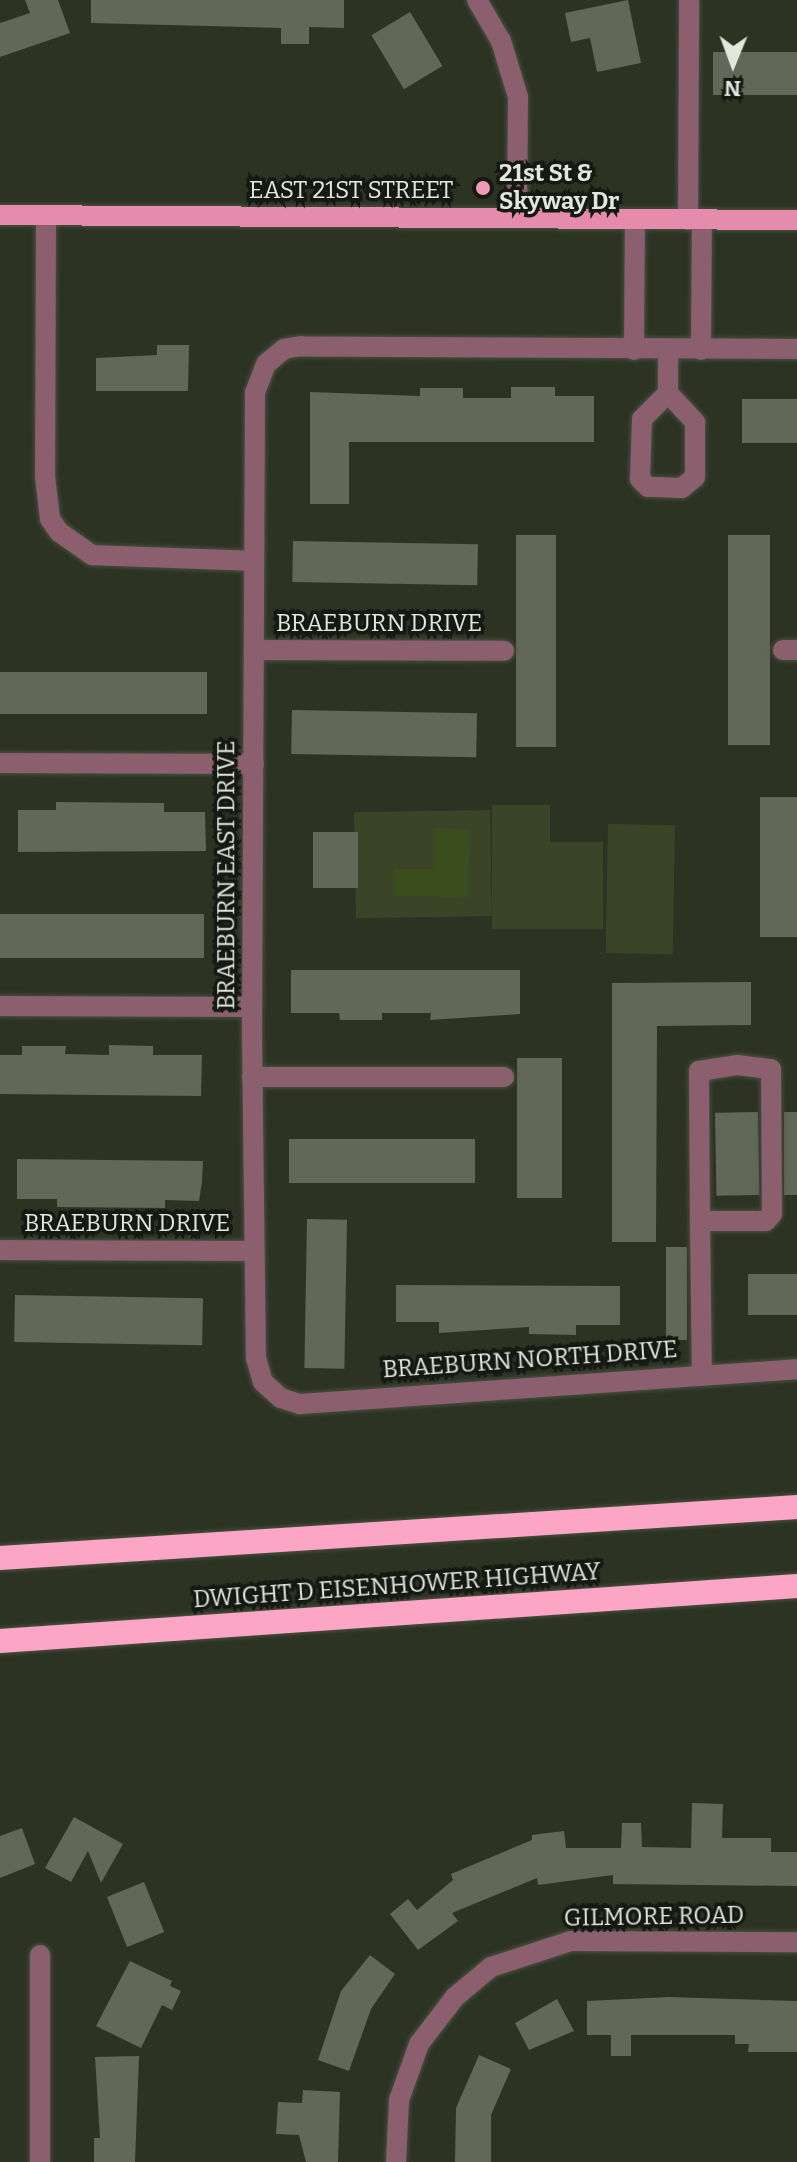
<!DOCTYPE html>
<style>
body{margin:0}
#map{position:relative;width:797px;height:2162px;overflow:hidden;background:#2c3323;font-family:Bitter,serif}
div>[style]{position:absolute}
.green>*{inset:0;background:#3a4528;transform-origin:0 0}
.water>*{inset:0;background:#3c4d1d}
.building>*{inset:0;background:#616857;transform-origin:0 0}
.roads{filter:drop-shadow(0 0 2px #495041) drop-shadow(0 0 2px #495041)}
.minor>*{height:20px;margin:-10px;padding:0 10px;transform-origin:10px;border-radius:10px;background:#8b5f6e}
.major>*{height:20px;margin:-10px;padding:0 10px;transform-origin:10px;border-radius:10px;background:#e58bac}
.highway>*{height:24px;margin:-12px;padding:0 12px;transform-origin:12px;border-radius:12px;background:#fca5c4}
.dots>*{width:22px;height:22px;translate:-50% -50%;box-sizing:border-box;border:4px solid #161912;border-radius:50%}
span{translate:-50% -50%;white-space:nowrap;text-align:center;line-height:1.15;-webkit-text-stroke:7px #161912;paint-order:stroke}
.poi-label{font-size:24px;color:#e2e7dd;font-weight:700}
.left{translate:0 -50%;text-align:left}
.street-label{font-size:24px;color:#e2e7dd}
.north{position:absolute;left:693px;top:24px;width:80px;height:80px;-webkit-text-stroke:6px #161912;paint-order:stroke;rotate:181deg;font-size:22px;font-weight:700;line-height:32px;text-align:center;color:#e2e7dd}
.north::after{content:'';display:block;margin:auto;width:28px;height:36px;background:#e2e7dd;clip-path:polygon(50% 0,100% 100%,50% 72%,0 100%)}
</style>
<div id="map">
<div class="green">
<i style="clip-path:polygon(492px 805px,550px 805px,550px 842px,603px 842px,603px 929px,492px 929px)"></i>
<i style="left:490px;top:810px;width:106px;height:136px;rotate:89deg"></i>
<i style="left:608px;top:824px;width:67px;height:129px;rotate:1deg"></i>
</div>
<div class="water">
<i style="clip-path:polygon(435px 828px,469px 829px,468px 897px,395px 896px,395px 869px,435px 869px)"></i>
</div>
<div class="building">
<i style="clip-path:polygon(25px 0,58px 0,70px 33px,0 57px,0 23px,30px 13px)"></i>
<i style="clip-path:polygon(91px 0,344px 0,344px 28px,309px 27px,309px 44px,281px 44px,281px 28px,91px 23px)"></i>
<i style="clip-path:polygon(628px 0,641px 63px,597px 72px,590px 38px,571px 42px,565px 13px)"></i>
<i style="left:410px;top:12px;width:63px;height:45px;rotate:59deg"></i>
<i style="left:713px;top:52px;width:84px;height:43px"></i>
<i style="clip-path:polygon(157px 345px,189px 345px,188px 391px,96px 391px,96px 358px,157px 355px)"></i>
<i style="clip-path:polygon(511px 387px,555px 387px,555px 396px,594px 396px,594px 442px,349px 442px,349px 504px,310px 504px,310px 392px,420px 396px,420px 388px,463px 388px,463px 398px,511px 398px)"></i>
<i style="left:742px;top:399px;width:55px;height:44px"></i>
<i style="left:516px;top:535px;width:40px;height:212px"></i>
<i style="left:728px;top:535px;width:42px;height:210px"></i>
<i style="left:293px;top:541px;width:185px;height:41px;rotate:1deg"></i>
<i style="left:0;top:672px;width:207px;height:42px"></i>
<i style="left:292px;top:710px;width:185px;height:44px;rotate:1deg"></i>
<i style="left:760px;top:797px;width:37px;height:140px"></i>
<i style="clip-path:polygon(56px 802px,164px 803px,164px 812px,205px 812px,206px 851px,18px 852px,18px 810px,56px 810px)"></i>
<i style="left:358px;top:832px;width:56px;height:45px;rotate:90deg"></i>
<i style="left:0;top:914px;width:204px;height:44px"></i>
<i style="clip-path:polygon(291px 970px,520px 970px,520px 1014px,430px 1020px,431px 1013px,382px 1013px,382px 1020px,340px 1020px,339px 1013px,291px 1013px)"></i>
<i style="clip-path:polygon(751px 982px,751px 1025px,657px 1026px,656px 1242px,612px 1242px,612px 983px)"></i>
<i style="clip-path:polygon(109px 1045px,153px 1046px,153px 1055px,202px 1055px,201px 1096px,0 1094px,0 1055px,22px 1055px,22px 1046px,66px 1046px,65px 1054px,109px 1055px)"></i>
<i style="left:517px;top:1058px;width:45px;height:140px"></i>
<i style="left:758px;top:1112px;width:83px;height:43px;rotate:89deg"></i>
<i style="left:784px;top:1112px;width:13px;height:83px"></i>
<i style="left:289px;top:1139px;width:186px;height:44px"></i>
<i style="clip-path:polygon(17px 1159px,203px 1161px,202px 1182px,199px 1201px,165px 1200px,165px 1208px,57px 1207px,57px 1199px,17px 1199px)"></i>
<i style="left:307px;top:1219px;width:40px;height:149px;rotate:1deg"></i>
<i style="left:666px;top:1247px;width:21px;height:93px"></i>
<i style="left:748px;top:1274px;width:49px;height:41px"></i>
<i style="clip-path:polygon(396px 1285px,620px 1286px,620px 1325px,576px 1325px,576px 1335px,529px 1334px,529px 1327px,439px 1333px,439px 1322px,396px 1322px)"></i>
<i style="left:15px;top:1295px;width:188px;height:47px;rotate:1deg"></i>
<i style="clip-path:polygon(692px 1803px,723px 1804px,722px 1838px,771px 1838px,771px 1852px,797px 1852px,797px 1886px,613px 1884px,613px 1875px,538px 1885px,537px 1878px,452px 1913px,458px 1921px,418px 1950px,390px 1914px,408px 1899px,417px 1910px,453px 1880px,451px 1874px,532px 1840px,532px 1835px,564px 1831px,566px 1848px,621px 1848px,622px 1823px,641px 1823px,642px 1847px,691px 1848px)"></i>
<i style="clip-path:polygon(74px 1817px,123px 1844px,101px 1883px,88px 1851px,71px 1882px,45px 1868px)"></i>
<i style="clip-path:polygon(22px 1828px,35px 1864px,0 1878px,0 1836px)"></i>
<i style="left:144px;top:1882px;width:54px;height:40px;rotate:68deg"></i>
<i style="clip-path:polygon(370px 1955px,395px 1974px,371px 2009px,349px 2071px,318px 2060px,341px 1991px)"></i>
<i style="clip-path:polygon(130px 1961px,172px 1981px,170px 1986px,181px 1991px,172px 2010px,162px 2005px,141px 2048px,96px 2026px)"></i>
<i style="clip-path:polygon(669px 1997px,797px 2001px,797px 2052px,748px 2052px,749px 2044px,735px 2044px,735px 2035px,631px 2035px,631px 2056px,611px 2056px,611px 2035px,587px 2035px,587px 2001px)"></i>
<i style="clip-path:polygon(557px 1999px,574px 2031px,529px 2050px,515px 2023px)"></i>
<i style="clip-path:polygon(479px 2055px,511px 2069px,491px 2115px,491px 2162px,455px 2162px,456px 2108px)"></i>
<i style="clip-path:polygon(139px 2056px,135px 2162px,94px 2162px,94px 2138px,100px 2138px,95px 2057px)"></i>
<i style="clip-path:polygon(303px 2090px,340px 2092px,338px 2162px,306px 2162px,299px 2135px,276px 2134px,278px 2102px,302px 2103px)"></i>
</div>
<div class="roads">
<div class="minor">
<i style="left:477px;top:0;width:48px;rotate:59.7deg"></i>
<i style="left:501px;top:41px;width:59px;rotate:73.1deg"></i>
<i style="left:518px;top:97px;width:121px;rotate:90.5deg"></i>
<i style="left:46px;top:215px;width:261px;rotate:90.2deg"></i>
<i style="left:45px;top:476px;width:43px;rotate:83.4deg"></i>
<i style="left:50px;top:519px;width:16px;rotate:55deg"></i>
<i style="left:59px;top:532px;width:40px;rotate:34.9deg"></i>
<i style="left:92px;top:555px;width:162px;rotate:2.1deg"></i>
<i style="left:688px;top:220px;width:220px;rotate:-89.7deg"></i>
<i style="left:797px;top:349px;width:496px;rotate:-179.7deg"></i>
<i style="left:301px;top:346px;width:17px;rotate:170deg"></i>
<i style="left:284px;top:349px;width:23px;rotate:140deg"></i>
<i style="left:266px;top:364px;width:31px;rotate:111deg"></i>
<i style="left:255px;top:393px;width:642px;rotate:90.27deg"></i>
<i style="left:252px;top:1035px;width:323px;rotate:89.3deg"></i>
<i style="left:256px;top:1358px;width:25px;rotate:74deg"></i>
<i style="left:263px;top:1382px;width:24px;rotate:42deg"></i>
<i style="left:281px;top:1398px;width:20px;rotate:18deg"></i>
<i style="left:300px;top:1404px;width:498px;rotate:-4deg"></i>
<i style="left:634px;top:350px;width:131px;rotate:-89.6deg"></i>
<i style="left:668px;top:350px;width:43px;rotate:90deg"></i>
<i style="left:701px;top:350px;width:130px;rotate:-89.6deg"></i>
<i style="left:668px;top:393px;width:40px;rotate:47deg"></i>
<i style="left:695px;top:422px;width:55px;rotate:90deg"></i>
<i style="left:695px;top:477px;width:17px;rotate:140deg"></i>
<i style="left:682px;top:488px;width:34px;rotate:-178deg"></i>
<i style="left:648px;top:487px;width:11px;rotate:-135deg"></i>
<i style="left:640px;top:479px;width:60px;rotate:-88.1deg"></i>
<i style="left:642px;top:419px;width:37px;rotate:-45deg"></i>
<i style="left:254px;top:650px;width:250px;rotate:0.2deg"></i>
<i style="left:783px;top:650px;width:14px"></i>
<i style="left:0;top:763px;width:254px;rotate:0.2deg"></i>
<i style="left:0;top:1006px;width:252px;rotate:0.2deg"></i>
<i style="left:737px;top:1065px;width:34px;rotate:7deg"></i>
<i style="left:771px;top:1069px;width:145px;rotate:89.6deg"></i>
<i style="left:772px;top:1214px;width:9px;rotate:131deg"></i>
<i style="left:766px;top:1221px;width:66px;rotate:180deg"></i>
<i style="left:700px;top:1221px;width:150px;rotate:-90.4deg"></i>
<i style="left:699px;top:1071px;width:38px;rotate:-9deg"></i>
<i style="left:252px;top:1077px;width:252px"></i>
<i style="left:700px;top:1221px;width:154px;rotate:89.3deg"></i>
<i style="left:0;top:1250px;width:254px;rotate:0.2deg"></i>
<i style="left:40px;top:2162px;width:207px;rotate:-90deg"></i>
<i style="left:396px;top:2162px;width:62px;rotate:-87.2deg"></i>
<i style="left:399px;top:2100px;width:59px;rotate:-70.3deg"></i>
<i style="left:419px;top:2044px;width:59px;rotate:-52.5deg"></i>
<i style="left:455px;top:1997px;width:47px;rotate:-39.8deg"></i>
<i style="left:491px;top:1967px;width:84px;rotate:-18deg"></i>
<i style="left:571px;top:1941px;width:226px;rotate:0.3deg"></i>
</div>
<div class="major">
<i style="left:0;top:215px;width:797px;rotate:0.36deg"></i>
</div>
<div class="highway">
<i style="left:0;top:1558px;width:799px;rotate:-3.66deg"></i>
<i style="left:0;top:1641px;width:799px;rotate:-3.95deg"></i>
</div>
</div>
<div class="dots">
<i style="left:483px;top:188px;background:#ef9ab8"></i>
</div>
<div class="poi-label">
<span class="left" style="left:499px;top:188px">21st St &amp;<br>Skyway Dr</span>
</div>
<div class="street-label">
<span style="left:351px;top:191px">EAST 21ST STREET</span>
<span style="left:379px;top:624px">BRAEBURN DRIVE</span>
<span style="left:227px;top:875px;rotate:-90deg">BRAEBURN EAST DRIVE</span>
<span style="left:127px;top:1224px">BRAEBURN DRIVE</span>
<span style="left:530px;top:1360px;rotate:-4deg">BRAEBURN NORTH DRIVE</span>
<span style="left:397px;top:1586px;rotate:-4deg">DWIGHT D EISENHOWER HIGHWAY</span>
<span style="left:654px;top:1917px;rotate:-1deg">GILMORE ROAD</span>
</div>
<div class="north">N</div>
</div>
